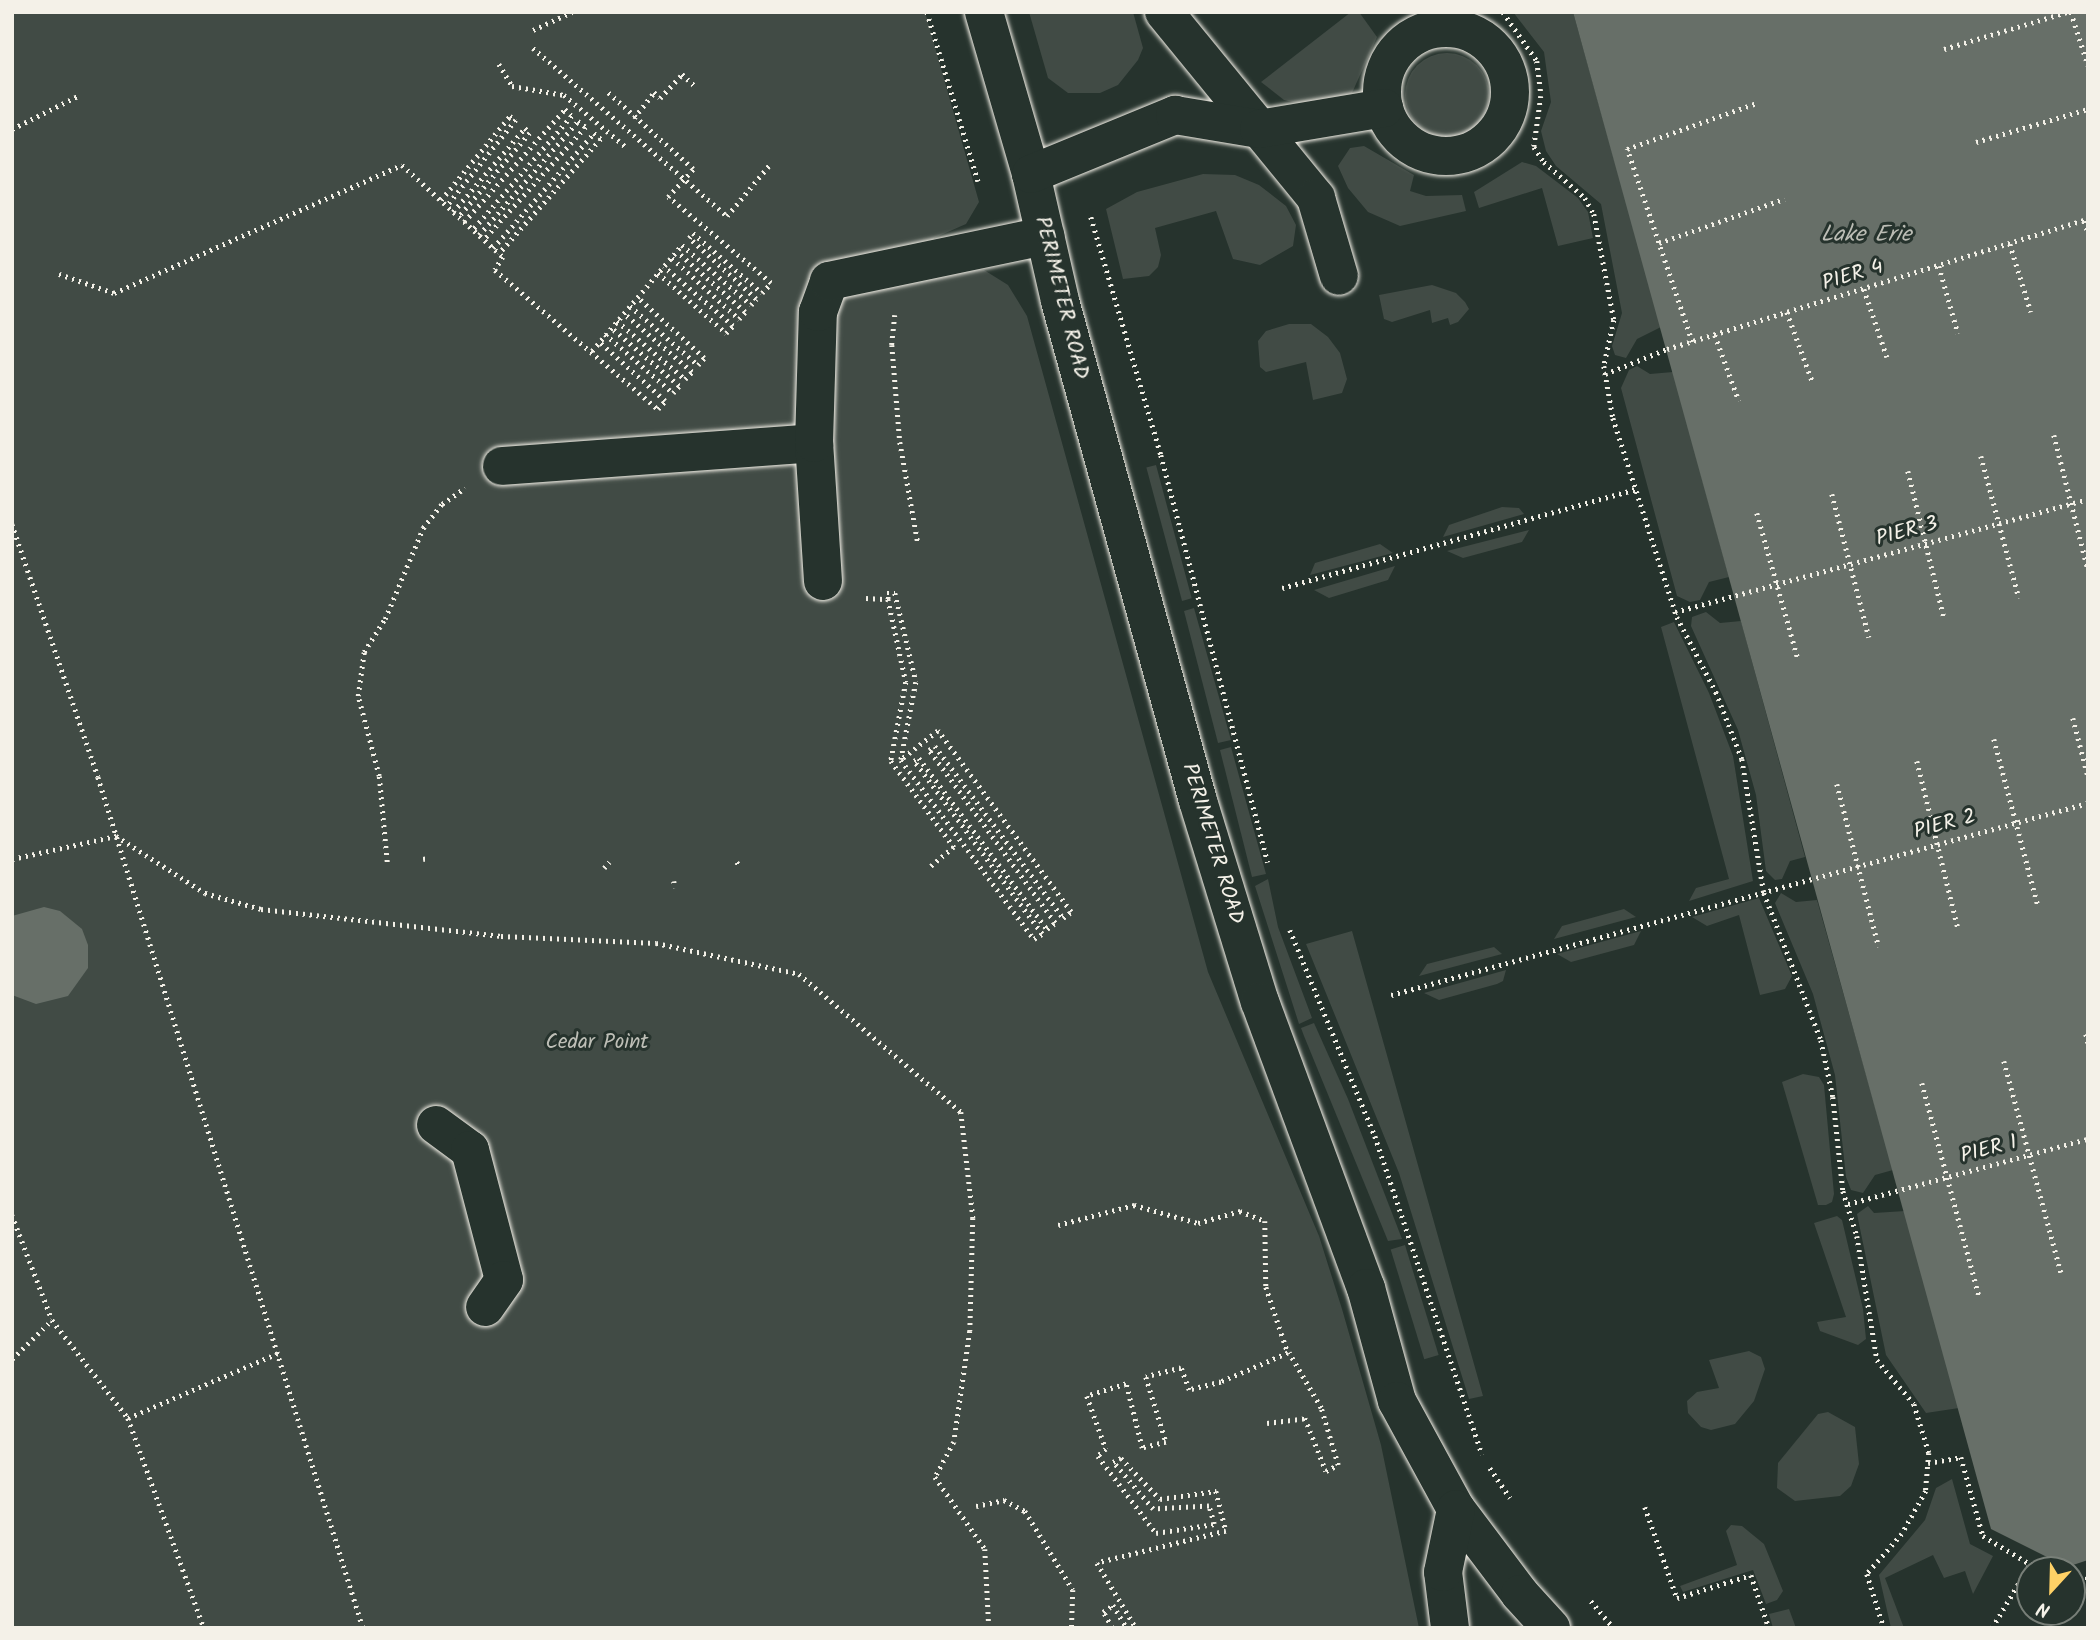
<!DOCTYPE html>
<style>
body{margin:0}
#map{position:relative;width:2100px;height:1640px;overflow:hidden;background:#26332d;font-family:Kalam,sans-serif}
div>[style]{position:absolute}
.green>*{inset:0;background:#414b45;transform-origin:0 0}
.round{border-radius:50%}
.water>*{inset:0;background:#676f68}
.path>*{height:4.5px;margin-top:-2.25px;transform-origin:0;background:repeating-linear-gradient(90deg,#f4f1e8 0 2px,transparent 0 7px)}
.roads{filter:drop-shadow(0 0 2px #f4f1e8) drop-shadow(0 0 2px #f4f1e8)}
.minor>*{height:38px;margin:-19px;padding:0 19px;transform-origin:19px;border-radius:19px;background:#26332d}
.minor>.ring{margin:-19px;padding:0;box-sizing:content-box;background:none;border:38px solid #26332d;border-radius:50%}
span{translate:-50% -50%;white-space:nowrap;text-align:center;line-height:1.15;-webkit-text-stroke:6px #26332d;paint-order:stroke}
.street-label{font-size:21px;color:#f4f1e8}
.park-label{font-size:21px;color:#bebfb7}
.water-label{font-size:23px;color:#bcbdb5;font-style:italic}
.frame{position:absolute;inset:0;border:14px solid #f4f1e8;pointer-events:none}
.north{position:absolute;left:2016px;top:1556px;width:70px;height:70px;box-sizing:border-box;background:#26332d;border:2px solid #787f78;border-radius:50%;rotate:202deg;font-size:19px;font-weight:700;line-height:28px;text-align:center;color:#f4f1e8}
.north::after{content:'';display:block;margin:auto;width:24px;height:32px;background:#ffd166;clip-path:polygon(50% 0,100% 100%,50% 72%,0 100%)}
</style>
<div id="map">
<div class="green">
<i style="clip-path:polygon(12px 12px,925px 12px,979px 202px,966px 224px,934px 238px,943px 271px,984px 270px,1008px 285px,1027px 316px,1208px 972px,1319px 1236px,1342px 1309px,1381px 1445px,1419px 1628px,12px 1628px)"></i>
<i style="clip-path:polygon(1029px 12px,1133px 12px,1143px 48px,1138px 60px,1118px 85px,1100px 93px,1068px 93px,1048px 78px)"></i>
<i style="clip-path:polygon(1351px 12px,1359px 12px,1377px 37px,1352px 93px,1340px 102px,1310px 106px,1284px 100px,1261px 82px)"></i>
<i style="clip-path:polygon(1513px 12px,1573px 12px,1661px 327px,1637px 339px,1626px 358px,1615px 355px,1612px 346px,1622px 313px,1601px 204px,1556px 166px,1546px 151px,1541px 131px,1551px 102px,1544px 52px)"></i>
<i class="round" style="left:1405px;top:53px;width:84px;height:84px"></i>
<i style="clip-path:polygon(1364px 146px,1414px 175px,1410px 191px,1426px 196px,1462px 195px,1466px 211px,1400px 226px,1368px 212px,1348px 188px,1338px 166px,1350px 148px)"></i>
<i style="clip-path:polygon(1522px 162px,1536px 166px,1578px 198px,1588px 212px,1593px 238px,1558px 246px,1542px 188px,1479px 208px,1474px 192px)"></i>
<i style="clip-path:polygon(1203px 174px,1235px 175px,1259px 185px,1286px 206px,1296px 225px,1293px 246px,1260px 265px,1233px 259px,1216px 211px,1155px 228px,1161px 255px,1158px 267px,1149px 276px,1123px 279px,1106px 209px,1137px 192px)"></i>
<i style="clip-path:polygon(1432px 285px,1456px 293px,1465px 302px,1469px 309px,1458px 322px,1450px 325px,1448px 318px,1432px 323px,1430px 310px,1392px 322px,1384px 319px,1379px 295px)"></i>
<i style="clip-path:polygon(1289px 324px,1311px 324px,1328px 337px,1340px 353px,1347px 379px,1342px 393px,1313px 400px,1306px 362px,1266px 372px,1260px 367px,1258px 341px,1266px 331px)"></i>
<i style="clip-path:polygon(1637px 366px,1650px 374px,1673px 372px,1729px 577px,1709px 582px,1700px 600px,1690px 602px,1677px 596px,1621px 388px,1629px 370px)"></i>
<i style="left:1156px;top:465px;width:138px;height:10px;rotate:75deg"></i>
<i style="clip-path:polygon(1502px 507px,1519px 508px,1524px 514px,1443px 537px,1449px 525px)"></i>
<i style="clip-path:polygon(1529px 530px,1522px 542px,1463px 558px,1447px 551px)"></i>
<i style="clip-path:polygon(1380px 544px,1393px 553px,1310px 575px,1315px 563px)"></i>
<i style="clip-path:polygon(1395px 566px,1388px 580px,1329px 598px,1314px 590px)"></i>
<i style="clip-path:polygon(1194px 608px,1231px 740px,1218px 743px,1184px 611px)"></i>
<i style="clip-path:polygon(1706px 612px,1720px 623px,1741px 621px,1805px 857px,1790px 861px,1782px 879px,1775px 880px,1766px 871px,1756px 795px,1738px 730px,1691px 626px,1692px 617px)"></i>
<i style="clip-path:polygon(1674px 622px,1709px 693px,1733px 756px,1753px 881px,1689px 901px,1696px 888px,1729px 879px,1661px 627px)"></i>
<i style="clip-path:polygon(1231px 747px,1266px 874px,1252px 877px,1220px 750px)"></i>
<i style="clip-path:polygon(1268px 879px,1278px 927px,1312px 1018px,1299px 1024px,1255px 886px)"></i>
<i style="clip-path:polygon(1781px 893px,1796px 902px,1817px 900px,1893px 1170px,1875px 1175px,1863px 1193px,1851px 1190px,1846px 1177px,1835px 1075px,1813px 994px,1775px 903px)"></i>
<i style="clip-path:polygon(1759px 898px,1792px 976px,1785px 989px,1760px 995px,1739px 915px,1707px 926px,1692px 917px)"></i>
<i style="clip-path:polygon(1624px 909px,1636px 917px,1554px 939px,1562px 926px)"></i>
<i style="clip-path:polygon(1352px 931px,1483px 1396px,1469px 1399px,1399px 1173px,1306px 944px)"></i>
<i style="clip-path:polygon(1641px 931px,1634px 945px,1571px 962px,1557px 954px)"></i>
<i style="clip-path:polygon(1494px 947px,1502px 954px,1419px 976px,1427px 964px)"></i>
<i style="clip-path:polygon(1506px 970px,1503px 981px,1497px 984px,1439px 1000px,1424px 993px)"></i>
<i style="clip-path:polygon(1314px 1023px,1348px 1099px,1402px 1239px,1388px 1241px,1304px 1036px,1301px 1028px)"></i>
<i style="clip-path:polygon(1803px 1074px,1819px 1077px,1824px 1085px,1834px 1194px,1832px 1202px,1826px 1205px,1818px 1205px,1782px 1082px)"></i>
<i style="clip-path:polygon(1868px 1206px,1874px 1213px,1905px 1211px,1959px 1408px,1926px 1413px,1886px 1355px,1857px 1214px)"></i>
<i style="clip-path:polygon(1837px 1216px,1842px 1220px,1863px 1309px,1866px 1339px,1858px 1345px,1820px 1331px,1817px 1322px,1846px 1317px,1814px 1223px)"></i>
<i style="left:1405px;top:1245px;width:115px;height:15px;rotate:73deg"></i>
<i style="clip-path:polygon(1749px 1351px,1761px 1357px,1765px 1369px,1754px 1401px,1735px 1424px,1711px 1430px,1701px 1427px,1688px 1413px,1687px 1401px,1697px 1392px,1719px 1388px,1709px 1360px)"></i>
<i style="clip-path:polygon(1828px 1412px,1855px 1427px,1859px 1464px,1851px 1486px,1840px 1496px,1795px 1501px,1777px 1488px,1778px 1463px,1818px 1414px)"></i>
<i style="clip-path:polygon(1952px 1479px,1970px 1544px,1993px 1556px,1973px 1594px,1965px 1571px,1944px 1578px,1933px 1555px,1885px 1578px,1904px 1628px,1891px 1628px,1879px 1575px,1925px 1520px,1936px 1488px)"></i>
<i style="clip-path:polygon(1731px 1525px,1742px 1526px,1764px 1544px,1783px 1591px,1777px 1600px,1766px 1604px,1753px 1570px,1683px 1592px,1680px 1586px,1737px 1565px,1726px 1531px)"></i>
<i style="clip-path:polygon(1789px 1609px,1796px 1628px,1773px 1628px,1769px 1614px)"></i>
</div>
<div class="water">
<i style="clip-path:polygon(1573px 12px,2088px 12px,2088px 1560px,2067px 1567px,1991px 1529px)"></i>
<i style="clip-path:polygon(44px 907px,60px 911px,82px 929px,88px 945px,88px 968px,68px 996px,36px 1004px,12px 995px,12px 916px)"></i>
</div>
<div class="path">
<i style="left:927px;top:12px;width:177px;rotate:73.2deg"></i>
<i style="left:1503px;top:12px;width:60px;rotate:55.2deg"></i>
<i style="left:1537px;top:61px;width:35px;rotate:83deg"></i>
<i style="left:1541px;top:96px;width:51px;rotate:97.8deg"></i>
<i style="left:1534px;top:147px;width:18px;rotate:56deg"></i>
<i style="left:1544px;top:162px;width:55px;rotate:41.3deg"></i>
<i style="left:1585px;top:198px;width:18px;rotate:61deg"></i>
<i style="left:1594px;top:214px;width:108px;rotate:79.3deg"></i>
<i style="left:1614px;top:320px;width:47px;rotate:102.3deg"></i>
<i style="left:1604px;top:366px;width:53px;rotate:80.2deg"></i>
<i style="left:1613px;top:418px;width:209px;rotate:72.2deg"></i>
<i style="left:1677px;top:617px;width:85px;rotate:62.5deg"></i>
<i style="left:1716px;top:692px;width:72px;rotate:68.8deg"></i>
<i style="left:1742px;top:759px;width:136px;rotate:80.7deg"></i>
<i style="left:1764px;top:893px;width:158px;rotate:68.8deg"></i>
<i style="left:1821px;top:1040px;width:58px;rotate:78.1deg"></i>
<i style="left:1833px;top:1097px;width:95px;rotate:83.9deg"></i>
<i style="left:1843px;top:1191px;width:47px;rotate:72.7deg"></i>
<i style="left:1857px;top:1236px;width:126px;rotate:80.8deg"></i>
<i style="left:1877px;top:1360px;width:57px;rotate:49.9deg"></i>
<i style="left:1914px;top:1404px;width:51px;rotate:73deg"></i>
<i style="left:1929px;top:1453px;width:38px;rotate:95deg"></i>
<i style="left:1926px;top:1491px;width:49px;rotate:119.2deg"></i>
<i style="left:1902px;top:1534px;width:53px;rotate:131.2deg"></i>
<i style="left:1867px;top:1574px;width:57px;rotate:72.5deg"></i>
<i style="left:2071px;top:12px;width:56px;rotate:72.2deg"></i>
<i style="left:533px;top:30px;width:43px;rotate:-24.8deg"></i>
<i style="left:533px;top:48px;width:257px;rotate:40.9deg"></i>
<i style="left:727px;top:216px;width:69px;rotate:-50.3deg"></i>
<i style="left:1944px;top:49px;width:128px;rotate:-16.7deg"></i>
<i style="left:499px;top:64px;width:26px;rotate:59deg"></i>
<i style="left:512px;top:86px;width:53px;rotate:9.8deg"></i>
<i style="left:564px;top:95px;width:81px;rotate:40deg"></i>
<i style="left:634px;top:118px;width:33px;rotate:-52deg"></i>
<i style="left:654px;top:92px;width:8px;rotate:45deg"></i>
<i style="left:660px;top:98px;width:33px;rotate:-47deg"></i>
<i style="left:682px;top:74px;width:19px;rotate:43deg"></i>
<i style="left:12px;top:129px;width:74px;rotate:-26.6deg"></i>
<i style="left:1976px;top:142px;width:117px;rotate:-16.4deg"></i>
<i style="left:441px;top:200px;width:109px;rotate:-50.6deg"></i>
<i style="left:510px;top:116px;width:7px;rotate:34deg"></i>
<i style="left:516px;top:120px;width:110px;rotate:128.7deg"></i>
<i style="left:453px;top:212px;width:111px;rotate:-49.4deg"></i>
<i style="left:525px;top:128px;width:7px;rotate:45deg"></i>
<i style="left:530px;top:133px;width:110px;rotate:130.2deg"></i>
<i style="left:1091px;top:217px;width:248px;rotate:73.6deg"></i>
<i style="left:1161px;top:455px;width:421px;rotate:75.3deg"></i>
<i style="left:2084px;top:221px;width:12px;rotate:70deg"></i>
<i style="left:464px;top:222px;width:152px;rotate:-48.2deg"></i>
<i style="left:565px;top:109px;width:10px;rotate:45deg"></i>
<i style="left:572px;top:116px;width:151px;rotate:131deg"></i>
<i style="left:479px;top:235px;width:151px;rotate:-49deg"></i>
<i style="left:578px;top:121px;width:10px;rotate:37deg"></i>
<i style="left:586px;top:127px;width:152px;rotate:132.1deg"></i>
<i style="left:1659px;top:243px;width:133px;rotate:-19.4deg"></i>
<i style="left:2010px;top:244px;width:71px;rotate:72.8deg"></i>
<i style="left:493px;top:248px;width:153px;rotate:-48.7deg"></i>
<i style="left:594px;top:133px;width:9px;rotate:41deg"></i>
<i style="left:601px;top:139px;width:154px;rotate:131.6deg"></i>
<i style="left:672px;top:258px;width:91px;rotate:42.3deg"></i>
<i style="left:739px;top:319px;width:9px;rotate:-49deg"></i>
<i style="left:745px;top:312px;width:91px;rotate:-138.6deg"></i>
<i style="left:1939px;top:266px;width:70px;rotate:74.2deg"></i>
<i style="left:658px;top:273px;width:91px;rotate:41.4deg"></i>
<i style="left:726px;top:333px;width:10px;rotate:-45deg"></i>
<i style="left:733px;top:326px;width:91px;rotate:-139.5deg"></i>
<i style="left:59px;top:274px;width:58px;rotate:19.1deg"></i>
<i style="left:114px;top:293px;width:315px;rotate:-24deg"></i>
<i style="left:402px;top:165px;width:137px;rotate:42.3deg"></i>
<i style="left:503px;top:257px;width:15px;rotate:122deg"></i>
<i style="left:495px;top:270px;width:214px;rotate:40.5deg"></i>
<i style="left:658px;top:409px;width:11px;rotate:-49deg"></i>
<i style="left:665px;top:401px;width:89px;rotate:-138.2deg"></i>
<i style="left:1864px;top:289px;width:72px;rotate:71.3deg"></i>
<i style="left:630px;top:306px;width:90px;rotate:40.9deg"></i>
<i style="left:698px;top:365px;width:9px;rotate:-49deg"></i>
<i style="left:704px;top:358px;width:91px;rotate:-137.7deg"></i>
<i style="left:1787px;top:312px;width:76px;rotate:69.9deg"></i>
<i style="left:895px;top:315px;width:30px;rotate:96deg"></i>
<i style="left:892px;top:345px;width:97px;rotate:85.3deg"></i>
<i style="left:900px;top:442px;width:103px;rotate:79.9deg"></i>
<i style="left:617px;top:321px;width:89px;rotate:40.5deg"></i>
<i style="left:685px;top:379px;width:10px;rotate:-45deg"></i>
<i style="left:692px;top:372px;width:89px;rotate:-139.5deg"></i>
<i style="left:605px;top:334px;width:90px;rotate:40.9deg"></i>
<i style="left:673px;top:393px;width:9px;rotate:-49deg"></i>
<i style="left:679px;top:386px;width:89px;rotate:-139.5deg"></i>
<i style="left:1715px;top:335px;width:70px;rotate:70deg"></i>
<i style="left:1692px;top:342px;width:204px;rotate:-108.6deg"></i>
<i style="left:1627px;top:149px;width:138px;rotate:-19.5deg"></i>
<i style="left:592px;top:351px;width:139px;rotate:-49.7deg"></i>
<i style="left:682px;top:245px;width:91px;rotate:41deg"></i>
<i style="left:751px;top:305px;width:8px;rotate:-50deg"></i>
<i style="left:756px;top:299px;width:91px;rotate:-137.7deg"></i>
<i style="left:689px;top:238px;width:6px;rotate:-51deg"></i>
<i style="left:693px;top:233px;width:91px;rotate:41deg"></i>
<i style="left:762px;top:293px;width:13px;rotate:-48deg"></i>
<i style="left:771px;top:283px;width:134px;rotate:-140.1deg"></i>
<i style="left:668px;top:197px;width:38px;rotate:-48deg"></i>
<i style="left:693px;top:169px;width:117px;rotate:-138.1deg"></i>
<i style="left:1605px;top:374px;width:67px;rotate:-22deg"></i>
<i style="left:1667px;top:349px;width:441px;rotate:-17.2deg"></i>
<i style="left:2054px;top:435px;width:138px;rotate:75.8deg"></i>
<i style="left:1981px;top:456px;width:147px;rotate:75deg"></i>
<i style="left:1908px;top:471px;width:151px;rotate:76.2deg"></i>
<i style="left:1832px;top:494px;width:148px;rotate:75.5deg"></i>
<i style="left:1757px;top:513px;width:152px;rotate:74.3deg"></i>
<i style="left:12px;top:524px;width:267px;rotate:71.2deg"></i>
<i style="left:98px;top:777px;width:891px;rotate:72.7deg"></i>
<i style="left:1282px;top:588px;width:368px;rotate:-15.6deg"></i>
<i style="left:866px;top:598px;width:22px;rotate:3deg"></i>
<i style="left:888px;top:599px;width:85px;rotate:77.8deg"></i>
<i style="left:906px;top:682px;width:80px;rotate:100.8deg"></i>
<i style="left:891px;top:761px;width:107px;rotate:53.8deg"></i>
<i style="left:954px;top:847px;width:30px;rotate:140deg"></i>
<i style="left:888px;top:599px;width:6px;rotate:-99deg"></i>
<i style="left:887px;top:593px;width:8px"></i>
<i style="left:895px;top:593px;width:91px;rotate:76.7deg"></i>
<i style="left:916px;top:682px;width:79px;rotate:100.9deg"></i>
<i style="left:901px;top:760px;width:223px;rotate:53.4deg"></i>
<i style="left:1034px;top:939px;width:9px;rotate:-32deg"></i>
<i style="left:1042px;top:934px;width:215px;rotate:-126.5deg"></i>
<i style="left:914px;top:761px;width:6px;rotate:-31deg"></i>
<i style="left:919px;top:758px;width:214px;rotate:53.2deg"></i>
<i style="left:1047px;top:929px;width:10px;rotate:-37deg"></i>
<i style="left:1055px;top:923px;width:214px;rotate:-126.1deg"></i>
<i style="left:929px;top:750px;width:7px;rotate:-34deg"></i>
<i style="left:935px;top:746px;width:214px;rotate:53.3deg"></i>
<i style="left:1063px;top:918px;width:10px;rotate:-37deg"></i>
<i style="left:1071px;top:912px;width:225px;rotate:-126.3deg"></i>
<i style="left:938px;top:731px;width:47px;rotate:141.9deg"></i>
<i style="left:1675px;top:612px;width:428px;rotate:-15.3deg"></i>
<i style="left:2073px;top:718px;width:60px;rotate:75.5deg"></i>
<i style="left:1994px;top:739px;width:173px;rotate:75.2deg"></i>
<i style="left:1917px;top:761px;width:172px;rotate:76.2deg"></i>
<i style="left:1837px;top:784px;width:168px;rotate:75.6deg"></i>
<i style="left:12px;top:859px;width:107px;rotate:-12.5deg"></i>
<i style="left:116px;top:836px;width:106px;rotate:32.6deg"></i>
<i style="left:205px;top:893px;width:58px;rotate:15.9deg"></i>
<i style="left:261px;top:909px;width:242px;rotate:6.4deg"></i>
<i style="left:501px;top:936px;width:155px;rotate:2.6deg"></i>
<i style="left:656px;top:943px;width:146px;rotate:12.2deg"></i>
<i style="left:799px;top:974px;width:213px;rotate:40.4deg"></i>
<i style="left:961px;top:1112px;width:107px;rotate:83.5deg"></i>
<i style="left:973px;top:1218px;width:113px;rotate:91.5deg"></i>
<i style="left:970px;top:1331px;width:112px;rotate:98.2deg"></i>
<i style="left:954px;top:1442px;width:40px;rotate:118deg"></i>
<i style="left:935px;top:1477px;width:88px;rotate:55.2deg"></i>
<i style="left:985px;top:1549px;width:79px;rotate:87.1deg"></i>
<i style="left:423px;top:859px;width:5px;rotate:-11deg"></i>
<i style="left:387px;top:862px;width:86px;rotate:-95.3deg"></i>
<i style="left:379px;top:776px;width:83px;rotate:-104.7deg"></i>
<i style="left:358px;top:696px;width:44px;rotate:-82.2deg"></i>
<i style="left:364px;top:652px;width:39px;rotate:-58deg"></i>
<i style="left:385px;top:619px;width:99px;rotate:-67.3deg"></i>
<i style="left:423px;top:528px;width:31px;rotate:-52deg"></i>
<i style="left:442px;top:504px;width:28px;rotate:-35deg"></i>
<i style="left:737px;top:862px;width:6px;rotate:59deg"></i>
<i style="left:604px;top:868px;width:8px;rotate:-50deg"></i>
<i style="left:674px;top:881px;width:7px;rotate:82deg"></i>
<i style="left:1290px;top:930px;width:223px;rotate:67.6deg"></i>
<i style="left:1375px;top:1136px;width:336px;rotate:71.4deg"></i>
<i style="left:1391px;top:995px;width:723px;rotate:-15.4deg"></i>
<i style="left:2086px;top:1034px;width:9px;rotate:77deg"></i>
<i style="left:2004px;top:1061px;width:219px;rotate:74.9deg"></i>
<i style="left:1922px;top:1083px;width:220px;rotate:75deg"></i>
<i style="left:1848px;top:1204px;width:249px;rotate:-15.2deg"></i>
<i style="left:12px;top:1215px;width:112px;rotate:69.1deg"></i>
<i style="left:52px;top:1320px;width:124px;rotate:52.2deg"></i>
<i style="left:128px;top:1418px;width:223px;rotate:70.1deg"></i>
<i style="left:1058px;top:1225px;width:79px;rotate:-14.7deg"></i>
<i style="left:1134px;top:1205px;width:66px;rotate:15.7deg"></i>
<i style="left:1198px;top:1223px;width:44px;rotate:-15.9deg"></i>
<i style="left:1240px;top:1211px;width:27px;rotate:22deg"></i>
<i style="left:1265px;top:1221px;width:66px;rotate:89.1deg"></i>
<i style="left:1266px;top:1287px;width:70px;rotate:71.6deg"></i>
<i style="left:1288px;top:1353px;width:73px;rotate:156.6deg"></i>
<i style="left:1221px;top:1382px;width:33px;rotate:166deg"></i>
<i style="left:1189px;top:1390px;width:23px;rotate:-110deg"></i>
<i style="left:1181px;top:1368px;width:36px;rotate:166deg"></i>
<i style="left:1146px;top:1377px;width:68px;rotate:72.9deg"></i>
<i style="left:1166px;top:1442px;width:25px;rotate:166deg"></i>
<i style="left:1142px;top:1448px;width:66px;rotate:-104deg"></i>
<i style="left:1126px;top:1384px;width:41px;rotate:162.9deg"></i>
<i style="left:1087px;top:1396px;width:56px;rotate:70.3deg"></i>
<i style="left:1106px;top:1449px;width:11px;rotate:139deg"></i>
<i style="left:1098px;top:1456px;width:96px;rotate:53deg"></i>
<i style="left:1156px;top:1533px;width:59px;rotate:-8.8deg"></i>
<i style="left:1214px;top:1524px;width:19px;rotate:-106deg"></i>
<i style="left:1209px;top:1506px;width:56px;rotate:176.9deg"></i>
<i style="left:1153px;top:1509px;width:62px;rotate:-130.4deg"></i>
<i style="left:1113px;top:1462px;width:9px;rotate:-27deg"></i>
<i style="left:1121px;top:1458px;width:57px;rotate:46.4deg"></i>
<i style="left:1160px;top:1499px;width:57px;rotate:-8.1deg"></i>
<i style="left:1216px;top:1491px;width:41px;rotate:76deg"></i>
<i style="left:1226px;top:1531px;width:133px;rotate:166.1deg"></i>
<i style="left:1097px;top:1563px;width:76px;rotate:59deg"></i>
<i style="left:12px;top:1359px;width:56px;rotate:-44.3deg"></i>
<i style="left:128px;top:1418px;width:163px;rotate:-23.4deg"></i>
<i style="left:1267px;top:1423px;width:38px;rotate:-7deg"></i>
<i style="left:1305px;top:1418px;width:57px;rotate:68.4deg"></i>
<i style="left:1326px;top:1471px;width:13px;rotate:-27deg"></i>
<i style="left:1338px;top:1465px;width:59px;rotate:-106.6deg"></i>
<i style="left:1321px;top:1408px;width:64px;rotate:-120.2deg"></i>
<i style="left:1928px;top:1463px;width:34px;rotate:-10deg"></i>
<i style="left:1961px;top:1457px;width:82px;rotate:74.4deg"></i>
<i style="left:1983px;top:1536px;width:55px;rotate:30.8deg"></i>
<i style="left:1490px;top:1468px;width:36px;rotate:56deg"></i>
<i style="left:976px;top:1506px;width:29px;rotate:-12deg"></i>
<i style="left:1004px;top:1500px;width:24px;rotate:28deg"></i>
<i style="left:1025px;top:1511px;width:92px;rotate:58.7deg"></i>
<i style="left:1073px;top:1590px;width:38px;rotate:92deg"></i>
<i style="left:1645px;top:1507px;width:96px;rotate:70.6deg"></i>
<i style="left:1677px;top:1598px;width:77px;rotate:-17.3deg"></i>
<i style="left:1751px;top:1575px;width:56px;rotate:71.2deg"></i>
<i style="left:2072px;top:1583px;width:17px;rotate:-17deg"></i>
<i style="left:1591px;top:1601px;width:35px;rotate:50deg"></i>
<i style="left:1112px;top:1628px;width:18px;rotate:-119deg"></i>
<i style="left:1103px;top:1612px;width:12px;rotate:-35deg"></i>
<i style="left:1113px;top:1605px;width:27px;rotate:59deg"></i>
<i style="left:1992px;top:1628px;width:74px;rotate:-59.3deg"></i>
<i style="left:2030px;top:1564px;width:15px;rotate:23deg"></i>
</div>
<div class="roads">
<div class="minor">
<i style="left:984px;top:12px;width:169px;rotate:73.8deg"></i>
<i style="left:1031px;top:174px;width:130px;rotate:77.1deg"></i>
<i style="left:1060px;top:301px;width:519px;rotate:74.57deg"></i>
<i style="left:1198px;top:801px;width:210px;rotate:72.9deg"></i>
<i style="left:1260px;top:1002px;width:305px;rotate:69.7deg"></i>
<i style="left:1366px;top:1288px;width:117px;rotate:74.7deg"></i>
<i style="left:1397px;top:1401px;width:123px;rotate:61.4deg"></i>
<i style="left:1456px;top:1509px;width:106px;rotate:53deg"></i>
<i style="left:1520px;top:1594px;width:46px;rotate:47.6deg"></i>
<i style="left:1164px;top:12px;width:240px;rotate:50.7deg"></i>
<i style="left:1316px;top:198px;width:81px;rotate:73.6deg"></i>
<i class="ring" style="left:1382px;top:28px;width:90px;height:90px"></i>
<i style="left:1031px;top:174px;width:156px;rotate:-22.3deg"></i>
<i style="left:1175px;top:115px;width:85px;rotate:9.5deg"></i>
<i style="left:1259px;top:129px;width:127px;rotate:-9.5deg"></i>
<i style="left:502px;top:466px;width:313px;rotate:-4.2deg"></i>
<i style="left:823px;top:581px;width:138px;rotate:-93.7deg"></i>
<i style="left:814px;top:443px;width:131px;rotate:-88.3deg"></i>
<i style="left:818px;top:312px;width:33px;rotate:-70deg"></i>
<i style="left:829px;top:281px;width:221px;rotate:-11.8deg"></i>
<i style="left:436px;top:1125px;width:42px;rotate:36.3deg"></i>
<i style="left:470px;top:1150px;width:134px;rotate:75.3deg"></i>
<i style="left:504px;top:1280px;width:33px;rotate:125deg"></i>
<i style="left:1450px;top:1628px;width:56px;rotate:-97.1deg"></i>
<i style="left:1443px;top:1572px;width:64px;rotate:-78.3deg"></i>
</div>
</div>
<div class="street-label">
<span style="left:1853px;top:276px;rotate:-17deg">PIER 4</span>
<span style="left:1061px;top:298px;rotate:76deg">PERIMETER ROAD</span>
<span style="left:1907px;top:532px;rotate:-15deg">PIER 3</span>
<span style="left:1945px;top:825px;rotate:-15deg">PIER 2</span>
<span style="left:1212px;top:844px;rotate:73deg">PERIMETER ROAD</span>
<span style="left:1989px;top:1150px;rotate:-15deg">PIER 1</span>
</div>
<div class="park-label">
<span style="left:597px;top:1043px">Cedar Point</span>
</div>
<div class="water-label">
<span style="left:1866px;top:235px">Lake Erie</span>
</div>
<div class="frame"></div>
<div class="north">N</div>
</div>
